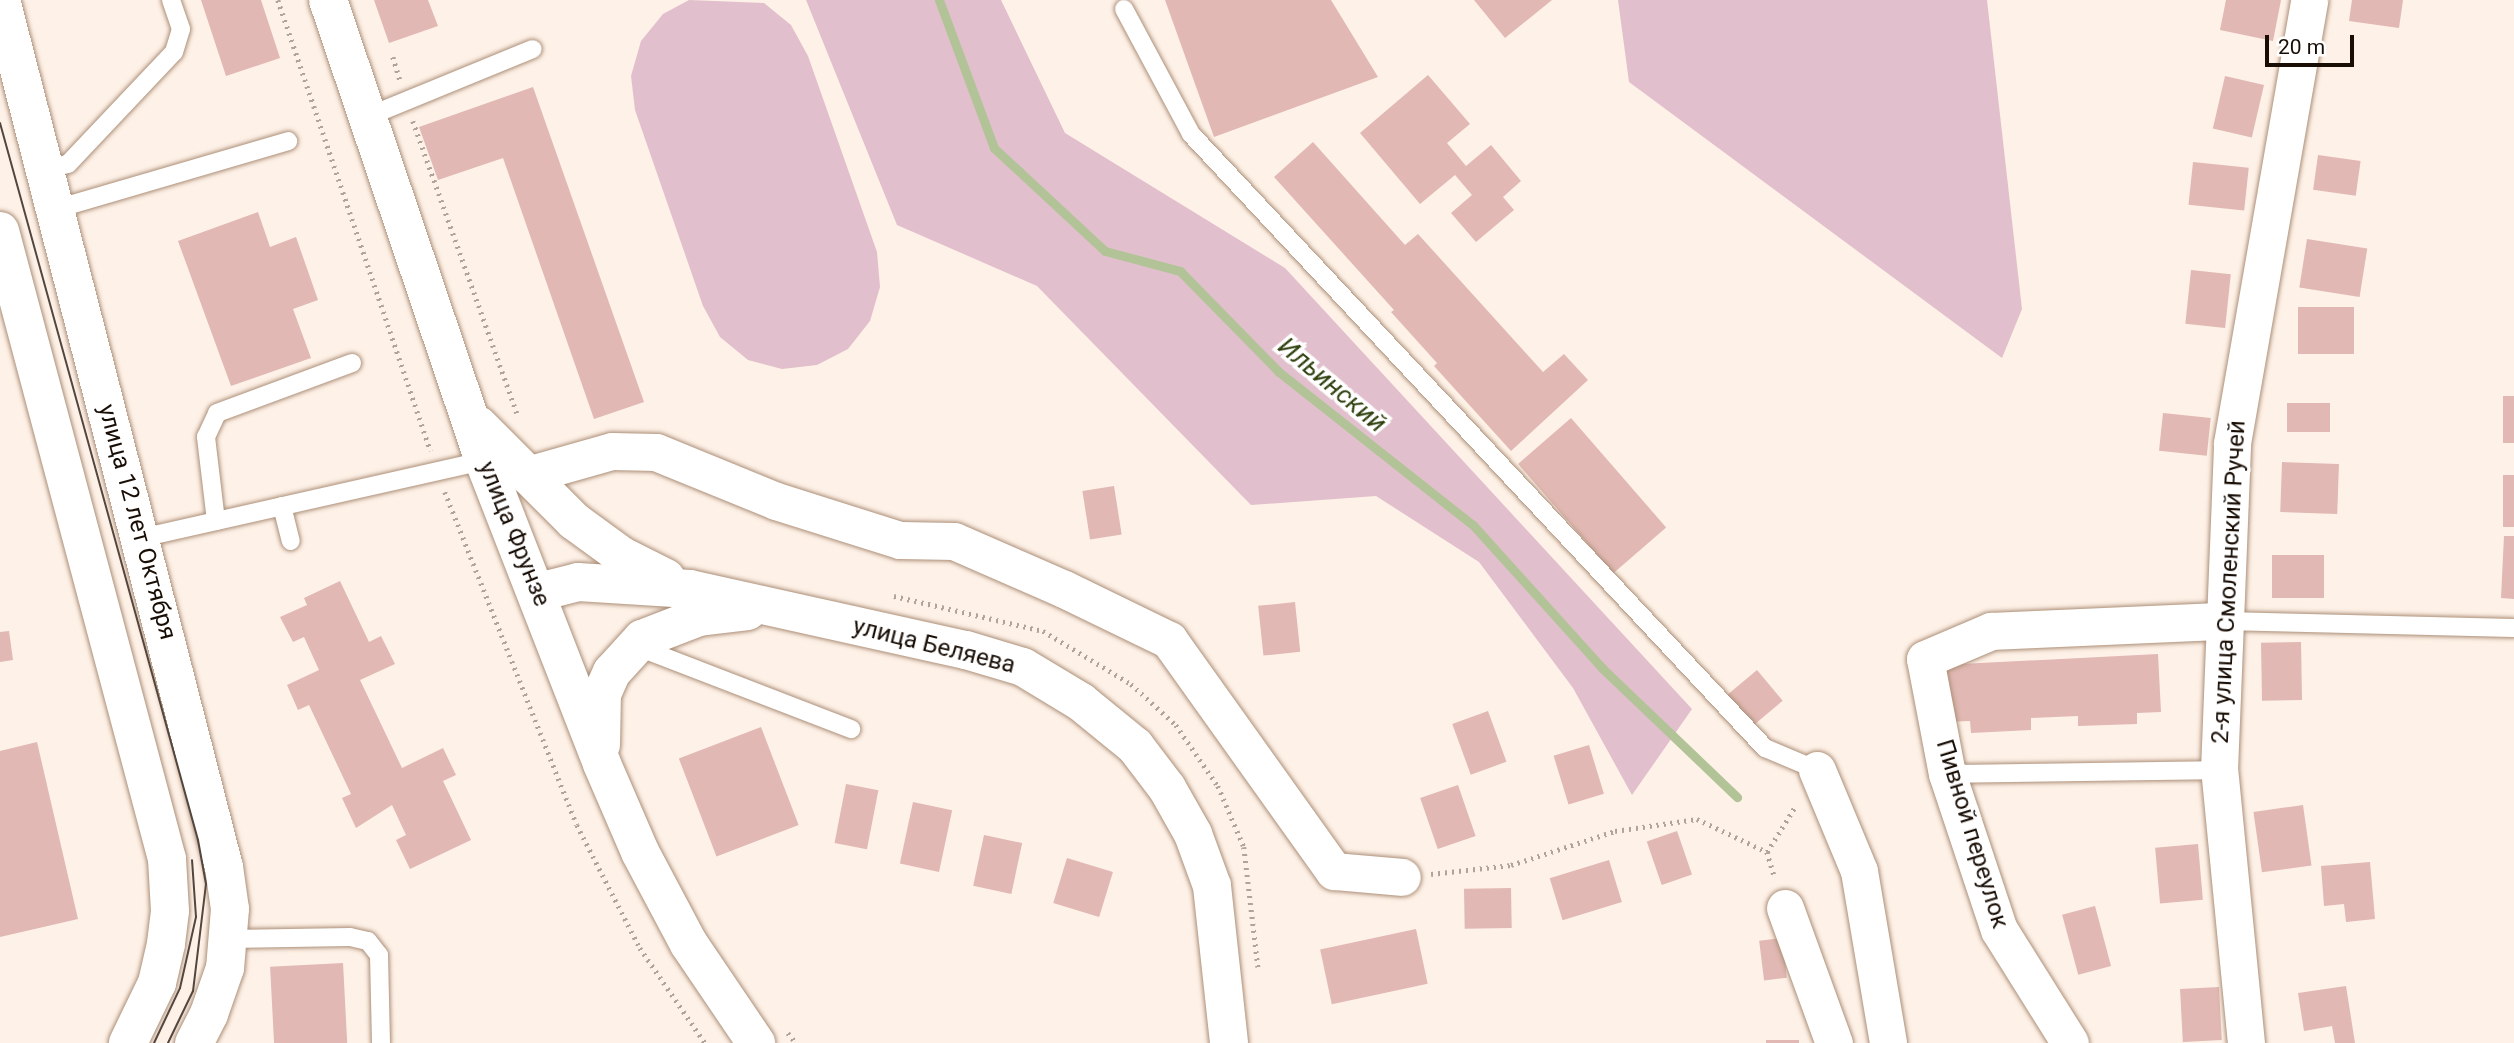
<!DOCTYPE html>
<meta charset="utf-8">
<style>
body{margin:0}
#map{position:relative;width:2514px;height:1043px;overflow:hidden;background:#fef1e7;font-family:Roboto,sans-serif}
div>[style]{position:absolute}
.green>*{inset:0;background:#e2bfcd}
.stream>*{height:9px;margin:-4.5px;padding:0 4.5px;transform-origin:4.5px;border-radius:4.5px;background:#b2c497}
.building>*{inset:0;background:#e1b8b3;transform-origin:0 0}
.path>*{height:4.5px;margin-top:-2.25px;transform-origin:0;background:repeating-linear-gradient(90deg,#b0a49a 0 2px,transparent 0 7px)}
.roads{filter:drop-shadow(0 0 2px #ac8f78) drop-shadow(0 0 2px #ac8f78)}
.service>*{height:18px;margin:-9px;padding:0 9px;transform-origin:9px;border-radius:9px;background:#fff}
.minor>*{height:37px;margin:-18.5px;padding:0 18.5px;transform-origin:18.5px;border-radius:18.5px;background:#fff}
.primary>*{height:38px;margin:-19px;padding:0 19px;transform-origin:19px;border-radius:19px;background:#fff}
.tram>*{height:2px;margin:-1px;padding:0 1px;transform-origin:1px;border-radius:1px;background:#52463e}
span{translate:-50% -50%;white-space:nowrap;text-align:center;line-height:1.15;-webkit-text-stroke:7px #fff;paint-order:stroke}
.street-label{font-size:24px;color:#190e06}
.water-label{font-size:26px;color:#314210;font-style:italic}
.scale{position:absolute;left:2265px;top:35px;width:89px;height:32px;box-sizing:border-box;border:4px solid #190e06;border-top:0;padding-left:9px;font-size:21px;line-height:24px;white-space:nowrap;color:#190e06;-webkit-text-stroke:5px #fff;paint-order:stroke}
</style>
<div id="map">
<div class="green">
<i style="clip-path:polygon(689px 0,764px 3px,791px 25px,808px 56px,877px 252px,880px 287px,870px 321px,848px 349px,817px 365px,782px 369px,748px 360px,720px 337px,703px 306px,635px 110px,631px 76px,641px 41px,663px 14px)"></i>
<i style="clip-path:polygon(806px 0,1001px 0,1065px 133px,1285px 268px,1692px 709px,1632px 795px,1573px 688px,1479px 562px,1376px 496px,1251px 505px,1037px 286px,897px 225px)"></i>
<i style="clip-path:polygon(1618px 0,1987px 0,2022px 309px,2002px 358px,1629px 82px)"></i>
</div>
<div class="stream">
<i style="left:939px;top:0;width:158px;rotate:69.6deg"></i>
<i style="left:994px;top:148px;width:151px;rotate:42.9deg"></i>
<i style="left:1105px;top:251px;width:78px;rotate:14.9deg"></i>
<i style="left:1180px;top:271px;width:141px;rotate:45.6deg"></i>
<i style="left:1279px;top:372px;width:247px;rotate:38.3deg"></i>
<i style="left:1473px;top:525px;width:193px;rotate:47.9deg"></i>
<i style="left:1602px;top:668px;width:187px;rotate:43.7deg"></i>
</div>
<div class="building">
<i style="clip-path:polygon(201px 0,261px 0,280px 58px,226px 76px)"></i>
<i style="clip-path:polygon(374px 0,428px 0,438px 26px,389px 43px)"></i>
<i style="clip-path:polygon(1165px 0,1331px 0,1378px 77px,1214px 137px)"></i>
<i style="clip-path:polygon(1474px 0,1552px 0,1505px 38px)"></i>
<i style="clip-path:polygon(2226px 0,2281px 0,2273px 41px,2220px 30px)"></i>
<i style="clip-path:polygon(2352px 0,2403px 0,2399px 28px,2349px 21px)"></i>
<i style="clip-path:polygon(1428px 75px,1470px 124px,1447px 143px,1466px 166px,1491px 145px,1521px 181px,1503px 197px,1514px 210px,1476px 242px,1451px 213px,1472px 195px,1455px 175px,1420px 204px,1360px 133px)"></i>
<i style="left:2225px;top:76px;width:40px;height:54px;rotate:13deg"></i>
<i style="clip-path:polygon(533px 87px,644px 402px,594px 419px,503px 158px,438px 180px,419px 127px)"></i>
<i style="clip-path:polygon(1313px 142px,1405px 245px,1418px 234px,1543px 372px,1564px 354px,1588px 380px,1511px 451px,1434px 366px,1437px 363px,1391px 312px,1394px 310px,1274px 177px)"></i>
<i style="left:2318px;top:155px;width:43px;height:35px;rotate:8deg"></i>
<i style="left:2193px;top:162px;width:56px;height:43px;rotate:6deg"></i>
<i style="clip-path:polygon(258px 212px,270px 247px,296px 237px,318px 300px,293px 309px,311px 358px,231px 386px,178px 241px)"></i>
<i style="left:2307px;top:239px;width:61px;height:49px;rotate:9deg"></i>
<i style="left:2191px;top:270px;width:40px;height:54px;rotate:6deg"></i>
<i style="left:2298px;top:307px;width:56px;height:47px"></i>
<i style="left:2503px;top:396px;width:11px;height:47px"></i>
<i style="left:2287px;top:403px;width:43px;height:29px"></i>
<i style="left:2163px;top:413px;width:48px;height:38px;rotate:6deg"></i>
<i style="left:1571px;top:418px;width:145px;height:70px;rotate:49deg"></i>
<i style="left:2282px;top:462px;width:57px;height:50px;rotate:2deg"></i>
<i style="left:2503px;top:475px;width:11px;height:52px"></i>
<i style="left:1114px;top:486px;width:49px;height:32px;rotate:81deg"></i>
<i style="clip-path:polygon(2504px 536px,2514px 536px,2514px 599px,2501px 598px)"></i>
<i style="left:2324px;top:555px;width:43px;height:52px;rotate:90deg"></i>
<i style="clip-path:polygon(340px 581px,369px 642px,381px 636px,395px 664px,360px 680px,402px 768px,443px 748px,456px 775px,443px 781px,471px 840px,410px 869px,396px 840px,406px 835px,392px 805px,356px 828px,342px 798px,351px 794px,309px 705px,298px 710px,287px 685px,319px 670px,304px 637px,293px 642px,280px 617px,307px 605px,304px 598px)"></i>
<i style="left:1295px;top:602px;width:50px;height:37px;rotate:84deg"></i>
<i style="clip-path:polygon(9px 631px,13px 660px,0 662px,0 632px)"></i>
<i style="left:2301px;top:642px;width:58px;height:40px;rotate:89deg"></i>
<i style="clip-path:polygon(2158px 654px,2161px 712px,2137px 713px,2137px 724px,2078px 726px,2078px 716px,2031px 718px,2031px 730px,1971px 733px,1970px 721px,1944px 722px,1941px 665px)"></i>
<i style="left:1757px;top:670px;width:40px;height:44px;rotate:50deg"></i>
<i style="left:1488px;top:711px;width:54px;height:38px;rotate:70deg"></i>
<i style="left:761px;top:727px;width:105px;height:88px;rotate:69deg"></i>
<i style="clip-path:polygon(37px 742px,78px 919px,0 937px,0 751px)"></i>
<i style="left:1589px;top:745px;width:51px;height:37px;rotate:73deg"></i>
<i style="left:846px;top:784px;width:33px;height:60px;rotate:11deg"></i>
<i style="left:1458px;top:785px;width:54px;height:40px;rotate:71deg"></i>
<i style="left:913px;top:802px;width:40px;height:63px;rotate:12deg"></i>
<i style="left:2303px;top:805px;width:61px;height:50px;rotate:82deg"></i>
<i style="left:1677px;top:831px;width:46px;height:32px;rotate:71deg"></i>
<i style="left:984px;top:835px;width:39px;height:52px;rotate:12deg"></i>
<i style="left:2198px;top:844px;width:56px;height:43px;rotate:85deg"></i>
<i style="left:1067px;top:858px;width:48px;height:47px;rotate:17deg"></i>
<i style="left:1609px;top:860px;width:44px;height:62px;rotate:73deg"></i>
<i style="clip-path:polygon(2370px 862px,2375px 919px,2346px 922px,2344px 904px,2324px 906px,2321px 866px)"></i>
<i style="left:1511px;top:888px;width:40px;height:47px;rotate:89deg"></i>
<i style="left:2095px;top:906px;width:62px;height:34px;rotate:75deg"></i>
<i style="left:1416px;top:929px;width:56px;height:98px;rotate:78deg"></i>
<i style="left:1782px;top:938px;width:40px;height:23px;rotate:83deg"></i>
<i style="left:343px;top:963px;width:80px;height:73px;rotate:87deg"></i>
<i style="clip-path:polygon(2346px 986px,2355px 1043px,2335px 1043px,2332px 1026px,2304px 1031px,2298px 993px)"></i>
<i style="left:2219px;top:987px;width:53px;height:39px;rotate:87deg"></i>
<i style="left:1766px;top:1040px;width:33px;height:3px"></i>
</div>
<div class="path">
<i style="left:278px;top:0;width:476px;rotate:71.3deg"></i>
<i style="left:393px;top:57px;width:24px;rotate:73deg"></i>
<i style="left:413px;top:121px;width:310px;rotate:70.4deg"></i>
<i style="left:445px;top:492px;width:358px;rotate:68.4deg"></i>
<i style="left:577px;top:825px;width:138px;rotate:62.9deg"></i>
<i style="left:640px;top:948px;width:115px;rotate:55.6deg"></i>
<i style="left:894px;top:596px;width:153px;rotate:13.2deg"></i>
<i style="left:1043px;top:631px;width:103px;rotate:31.1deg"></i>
<i style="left:1131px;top:684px;width:61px;rotate:42.3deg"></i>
<i style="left:1176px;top:725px;width:74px;rotate:55.5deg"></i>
<i style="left:1218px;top:786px;width:66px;rotate:66.9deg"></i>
<i style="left:1244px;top:847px;width:121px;rotate:83.3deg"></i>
<i style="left:1767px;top:852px;width:55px;rotate:-58.3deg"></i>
<i style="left:1431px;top:874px;width:81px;rotate:-6.4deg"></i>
<i style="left:1511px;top:865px;width:109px;rotate:-18.1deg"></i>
<i style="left:1615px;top:831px;width:83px;rotate:-8.3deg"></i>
<i style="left:1697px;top:819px;width:77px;rotate:25.2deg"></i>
<i style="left:1767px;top:852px;width:27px;rotate:73deg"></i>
<i style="left:788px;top:1033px;width:13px;rotate:51deg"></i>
</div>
<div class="roads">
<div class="service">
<i style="left:1124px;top:9px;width:142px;rotate:61.8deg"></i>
<i style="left:1191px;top:134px;width:841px;rotate:46.93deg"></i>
<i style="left:1765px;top:748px;width:56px;rotate:22.9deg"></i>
<i style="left:367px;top:117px;width:179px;rotate:-22.3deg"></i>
<i style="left:45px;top:170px;width:24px;rotate:-15deg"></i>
<i style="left:68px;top:164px;width:154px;rotate:-46.6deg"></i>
<i style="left:174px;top:52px;width:24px;rotate:-73deg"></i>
<i style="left:181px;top:29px;width:31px;rotate:-109deg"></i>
<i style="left:56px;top:209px;width:242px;rotate:-16.3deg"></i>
<i style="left:282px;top:506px;width:36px;rotate:76deg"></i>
<i style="left:216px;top:521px;width:85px;rotate:-96.8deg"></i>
<i style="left:206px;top:437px;width:26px;rotate:-65deg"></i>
<i style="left:217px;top:413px;width:144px;rotate:-20.3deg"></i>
<i style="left:141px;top:538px;width:352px;rotate:-12.7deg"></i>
<i style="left:2223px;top:621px;width:291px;rotate:1.4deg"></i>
<i style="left:642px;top:639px;width:12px;rotate:70deg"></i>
<i style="left:646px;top:650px;width:220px;rotate:21.1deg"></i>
<i style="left:1947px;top:774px;width:272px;rotate:-0.8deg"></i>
<i style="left:230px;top:939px;width:120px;rotate:-1deg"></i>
<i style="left:350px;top:937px;width:18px;rotate:13deg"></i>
<i style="left:368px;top:941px;width:18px;rotate:52deg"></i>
<i style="left:379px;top:955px;width:88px;rotate:88.7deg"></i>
</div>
<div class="minor">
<i style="left:527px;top:475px;width:88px;rotate:-15.8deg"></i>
<i style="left:612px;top:451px;width:44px;rotate:1.3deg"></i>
<i style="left:656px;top:452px;width:130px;rotate:22.2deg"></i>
<i style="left:776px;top:501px;width:130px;rotate:17.5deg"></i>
<i style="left:900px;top:540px;width:54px;rotate:1.1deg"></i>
<i style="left:954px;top:541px;width:120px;rotate:23.6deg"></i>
<i style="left:1064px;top:589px;width:117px;rotate:25.9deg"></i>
<i style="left:1169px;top:640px;width:284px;rotate:54.5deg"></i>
<i style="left:1334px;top:871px;width:68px;rotate:5deg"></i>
<i style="left:1817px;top:770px;width:109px;rotate:67.4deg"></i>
<i style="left:1859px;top:871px;width:174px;rotate:80.4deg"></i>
<i style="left:1785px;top:908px;width:144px;rotate:70.1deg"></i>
<i style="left:2070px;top:1043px;width:133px;rotate:-122.1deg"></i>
<i style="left:1999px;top:930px;width:164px;rotate:-108.4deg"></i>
<i style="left:1947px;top:774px;width:117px;rotate:-100.8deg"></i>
<i style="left:1925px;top:659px;width:72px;rotate:-23deg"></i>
<i style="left:1991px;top:631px;width:232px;rotate:-2.5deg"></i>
<i style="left:2246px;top:1043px;width:274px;rotate:-95.6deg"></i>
<i style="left:2219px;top:770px;width:327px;rotate:-87.7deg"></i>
<i style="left:2232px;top:443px;width:450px;rotate:-80.1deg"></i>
</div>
<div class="primary">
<i style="left:1px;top:0;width:895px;rotate:75.58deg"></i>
<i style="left:224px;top:867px;width:42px;rotate:81.9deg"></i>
<i style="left:230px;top:909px;width:59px;rotate:94.8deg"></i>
<i style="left:225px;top:968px;width:49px;rotate:109.2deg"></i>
<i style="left:209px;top:1014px;width:33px;rotate:117deg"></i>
<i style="left:328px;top:0;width:487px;rotate:71.3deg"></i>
<i style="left:484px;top:461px;width:325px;rotate:68.7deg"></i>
<i style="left:602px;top:764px;width:96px;rotate:66.6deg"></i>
<i style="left:640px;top:852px;width:104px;rotate:62deg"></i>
<i style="left:689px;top:944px;width:120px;rotate:55.9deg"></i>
<i style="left:0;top:231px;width:650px;rotate:75.11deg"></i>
<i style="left:167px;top:859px;width:52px;rotate:86.7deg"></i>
<i style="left:170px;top:911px;width:33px;rotate:97deg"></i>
<i style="left:166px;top:944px;width:40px;rotate:103deg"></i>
<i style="left:157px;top:983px;width:67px;rotate:115.8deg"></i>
<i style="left:478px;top:425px;width:136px;rotate:45deg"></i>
<i style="left:574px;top:521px;width:59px;rotate:36.1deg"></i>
<i style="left:622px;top:556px;width:49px;rotate:26.6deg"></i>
<i style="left:539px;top:592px;width:40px;rotate:-14.4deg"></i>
<i style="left:578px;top:582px;width:112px;rotate:3.6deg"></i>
<i style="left:690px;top:589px;width:283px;rotate:12.5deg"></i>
<i style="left:966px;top:650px;width:59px;rotate:16.6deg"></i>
<i style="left:1023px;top:667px;width:68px;rotate:31.1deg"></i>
<i style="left:1081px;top:702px;width:70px;rotate:39.2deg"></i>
<i style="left:1135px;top:746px;width:53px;rotate:52.7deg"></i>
<i style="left:1167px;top:788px;width:53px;rotate:60.5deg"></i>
<i style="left:1193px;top:834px;width:55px;rotate:69.9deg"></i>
<i style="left:1212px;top:886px;width:158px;rotate:83.8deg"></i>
<i style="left:601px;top:745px;width:51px;rotate:-88.9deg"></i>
<i style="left:602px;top:694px;width:24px;rotate:-66deg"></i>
<i style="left:612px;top:672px;width:45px;rotate:-47.7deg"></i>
<i style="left:642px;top:639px;width:61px;rotate:-21.1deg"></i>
<i style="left:699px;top:617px;width:49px;rotate:-7deg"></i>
</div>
</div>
<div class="tram">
<i style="left:0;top:123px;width:744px;rotate:74.56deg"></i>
<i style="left:198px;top:840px;width:45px;rotate:79.7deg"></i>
<i style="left:206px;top:884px;width:108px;rotate:96.9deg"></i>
<i style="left:193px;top:991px;width:58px;rotate:115.7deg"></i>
<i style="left:154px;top:1043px;width:61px;rotate:-64.7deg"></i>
<i style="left:180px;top:988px;width:73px;rotate:-77.3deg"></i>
<i style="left:196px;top:917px;width:57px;rotate:-94deg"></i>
</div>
<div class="street-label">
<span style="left:137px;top:522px;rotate:75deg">улица 12 лет Октября</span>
<span style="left:514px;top:534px;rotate:68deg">улица Фрунзе</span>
<span style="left:2229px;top:582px;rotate:-87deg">2-я улица Смоленский Ручей</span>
<span style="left:934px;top:646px;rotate:14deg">улица Беляева</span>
<span style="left:1972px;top:834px;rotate:73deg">Пивной переулок</span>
</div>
<div class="water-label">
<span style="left:1332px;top:385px;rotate:40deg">Ильинский</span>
</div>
<div class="scale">20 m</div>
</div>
